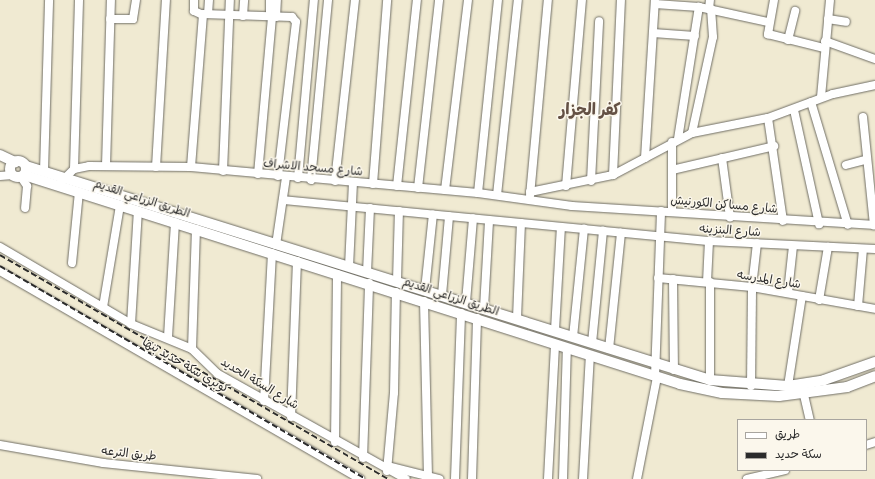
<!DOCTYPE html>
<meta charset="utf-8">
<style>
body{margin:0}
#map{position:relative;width:875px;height:479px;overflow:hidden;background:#f0ead2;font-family:Delius,"Playpen Sans Arabic",sans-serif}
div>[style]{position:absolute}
.roads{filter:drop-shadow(0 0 1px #706e65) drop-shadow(0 0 1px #706e65)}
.minor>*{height:8px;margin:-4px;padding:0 4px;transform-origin:4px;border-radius:4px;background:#fff}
.major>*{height:10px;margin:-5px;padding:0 5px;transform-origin:5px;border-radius:5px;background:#fff}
.major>.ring{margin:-5px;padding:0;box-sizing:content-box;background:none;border:10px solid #fff;border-radius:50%}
.rail>*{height:2px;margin-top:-1px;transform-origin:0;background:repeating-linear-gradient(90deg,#2b2b2b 0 6px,transparent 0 9px)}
span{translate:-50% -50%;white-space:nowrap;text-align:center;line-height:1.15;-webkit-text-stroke:3px #fbf7ec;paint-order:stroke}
.street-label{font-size:12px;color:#2b2b2b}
.district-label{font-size:16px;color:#645145;font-weight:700}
.legend{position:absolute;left:737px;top:419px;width:130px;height:52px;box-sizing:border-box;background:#fbf7ec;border:1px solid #a8a59f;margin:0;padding:5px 7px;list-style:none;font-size:12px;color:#2b2b2b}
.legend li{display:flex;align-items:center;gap:8px;height:20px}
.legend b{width:20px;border:1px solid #a8a59f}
</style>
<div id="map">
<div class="roads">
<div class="minor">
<i style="left:774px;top:0;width:35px;rotate:100deg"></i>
<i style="left:768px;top:34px;width:58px;rotate:14deg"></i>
<i style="left:655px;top:4px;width:44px;rotate:3.9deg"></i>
<i style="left:699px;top:7px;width:71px;rotate:12.3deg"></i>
<i style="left:709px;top:9px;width:9px;rotate:-84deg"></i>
<i style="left:203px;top:14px;width:89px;rotate:1.9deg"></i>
<i style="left:292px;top:17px;width:6px;rotate:51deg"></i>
<i style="left:296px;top:22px;width:155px;rotate:96.7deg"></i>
<i style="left:208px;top:14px;width:14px;rotate:-86deg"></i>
<i style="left:243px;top:16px;width:16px;rotate:-86deg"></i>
<i style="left:270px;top:16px;width:16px;rotate:-90deg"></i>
<i style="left:276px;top:17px;width:17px;rotate:-87deg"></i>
<i style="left:110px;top:19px;width:23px"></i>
<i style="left:133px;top:19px;width:19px;rotate:-81deg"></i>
<i style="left:828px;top:19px;width:18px;rotate:9deg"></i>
<i style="left:653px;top:33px;width:42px;rotate:4.1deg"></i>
<i style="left:788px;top:40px;width:30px;rotate:-76deg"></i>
<i style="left:825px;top:41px;width:53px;rotate:19.8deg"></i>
<i style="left:821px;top:97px;width:97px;rotate:-84.7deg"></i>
<i style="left:811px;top:102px;width:128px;rotate:73.3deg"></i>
<i style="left:794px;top:110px;width:117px;rotate:77.6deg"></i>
<i style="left:863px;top:117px;width:109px;rotate:84.2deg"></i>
<i style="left:768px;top:118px;width:104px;rotate:81.7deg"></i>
<i style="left:692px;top:133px;width:98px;rotate:-77.7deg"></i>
<i style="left:713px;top:37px;width:28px;rotate:-94deg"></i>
<i style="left:678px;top:139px;width:134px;rotate:-81deg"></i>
<i style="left:645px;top:158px;width:158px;rotate:-86.4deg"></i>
<i style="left:722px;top:158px;width:60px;rotate:82.3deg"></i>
<i style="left:846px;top:165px;width:20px;rotate:-15deg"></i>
<i style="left:106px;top:166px;width:166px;rotate:-88.3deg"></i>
<i style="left:156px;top:167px;width:167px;rotate:-86.6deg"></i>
<i style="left:191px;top:167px;width:152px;rotate:-85.5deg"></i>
<i style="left:203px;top:15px;width:10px;rotate:-156deg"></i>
<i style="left:194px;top:11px;width:11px;rotate:-90deg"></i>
<i style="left:74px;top:169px;width:169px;rotate:-88.3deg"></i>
<i style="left:672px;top:170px;width:105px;rotate:-13.2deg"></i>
<i style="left:44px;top:171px;width:171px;rotate:-88.3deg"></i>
<i style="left:223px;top:171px;width:171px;rotate:-87.7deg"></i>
<i style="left:258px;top:174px;width:158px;rotate:-84.9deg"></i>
<i style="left:613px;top:175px;width:175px;rotate:-87.4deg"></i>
<i style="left:0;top:176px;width:13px;rotate:-4deg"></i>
<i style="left:21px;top:177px;width:11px;rotate:56deg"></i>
<i style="left:27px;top:186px;width:22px;rotate:95deg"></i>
<i style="left:298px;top:178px;width:179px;rotate:-84.9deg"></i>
<i style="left:311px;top:180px;width:181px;rotate:-84.6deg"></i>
<i style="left:62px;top:181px;width:17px;rotate:-45deg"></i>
<i style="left:74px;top:169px;width:15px;rotate:-11deg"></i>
<i style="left:89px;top:166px;width:102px;rotate:0.6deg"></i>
<i style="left:191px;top:167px;width:288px;rotate:5.2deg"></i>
<i style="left:478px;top:193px;width:95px;rotate:7.9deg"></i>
<i style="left:572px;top:206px;width:304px;rotate:3.6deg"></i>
<i style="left:335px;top:181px;width:182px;rotate:-83.7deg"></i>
<i style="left:591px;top:181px;width:160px;rotate:-87.1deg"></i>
<i style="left:373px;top:184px;width:185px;rotate:-85.6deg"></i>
<i style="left:397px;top:186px;width:187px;rotate:-83.9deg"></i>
<i style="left:566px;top:186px;width:187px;rotate:-85.1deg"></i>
<i style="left:418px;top:188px;width:189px;rotate:-83.6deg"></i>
<i style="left:445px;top:190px;width:191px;rotate:-83.1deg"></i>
<i style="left:530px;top:192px;width:85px;rotate:-11.6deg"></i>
<i style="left:613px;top:175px;width:89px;rotate:-28deg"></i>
<i style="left:692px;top:133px;width:77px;rotate:-11.2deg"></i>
<i style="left:768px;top:118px;width:69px;rotate:-20.3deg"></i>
<i style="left:833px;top:94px;width:43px;rotate:-12.1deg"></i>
<i style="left:478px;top:193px;width:194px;rotate:-84.1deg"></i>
<i style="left:497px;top:195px;width:196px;rotate:-83.9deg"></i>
<i style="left:530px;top:196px;width:197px;rotate:-84.8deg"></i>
<i style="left:283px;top:200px;width:428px;rotate:5.5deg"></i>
<i style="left:709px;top:241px;width:166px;rotate:2.8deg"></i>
<i style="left:672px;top:212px;width:70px;rotate:-90deg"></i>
<i style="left:276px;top:245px;width:69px;rotate:-81.6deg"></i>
<i style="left:0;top:247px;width:152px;rotate:30.4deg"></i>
<i style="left:131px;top:324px;width:66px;rotate:22.3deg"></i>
<i style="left:192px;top:349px;width:36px;rotate:44deg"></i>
<i style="left:218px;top:374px;width:215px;rotate:29.2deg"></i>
<i style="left:72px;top:263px;width:71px;rotate:-84.4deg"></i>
<i style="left:349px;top:267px;width:84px;rotate:-87.3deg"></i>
<i style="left:0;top:271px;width:416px;rotate:30deg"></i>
<i style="left:367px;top:272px;width:64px;rotate:-87.3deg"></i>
<i style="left:658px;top:278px;width:94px;rotate:5.5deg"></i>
<i style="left:752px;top:287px;width:125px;rotate:10.1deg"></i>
<i style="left:673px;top:279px;width:91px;rotate:89.4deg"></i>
<i style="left:397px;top:281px;width:70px;rotate:-88.4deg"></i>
<i style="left:707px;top:282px;width:41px;rotate:-87.2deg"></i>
<i style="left:710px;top:282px;width:98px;rotate:90deg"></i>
<i style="left:425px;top:290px;width:76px;rotate:-84deg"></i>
<i style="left:788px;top:292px;width:46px;rotate:-83.8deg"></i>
<i style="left:442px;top:295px;width:79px;rotate:-84.9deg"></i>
<i style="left:819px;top:300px;width:54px;rotate:-80.4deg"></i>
<i style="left:424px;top:301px;width:175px;rotate:88.7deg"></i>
<i style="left:466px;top:302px;width:84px;rotate:-85.2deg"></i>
<i style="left:858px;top:306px;width:57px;rotate:-85deg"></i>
<i style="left:103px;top:307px;width:103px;rotate:-80.5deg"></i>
<i style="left:484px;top:308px;width:88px;rotate:-86.7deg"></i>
<i style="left:517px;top:318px;width:95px;rotate:-87.6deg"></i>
<i style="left:131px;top:324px;width:113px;rotate:-86.5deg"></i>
<i style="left:555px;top:330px;width:103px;rotate:-86.7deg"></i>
<i style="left:168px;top:337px;width:115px;rotate:-86.5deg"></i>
<i style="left:573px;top:337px;width:109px;rotate:-84.2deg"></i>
<i style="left:592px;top:343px;width:113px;rotate:-84.4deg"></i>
<i style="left:192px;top:349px;width:120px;rotate:-88.1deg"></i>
<i style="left:609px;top:349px;width:117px;rotate:-84.1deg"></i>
<i style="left:655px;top:376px;width:165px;rotate:-87.9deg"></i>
<i style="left:751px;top:386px;width:99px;rotate:-89.4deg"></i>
<i style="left:752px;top:287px;width:44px;rotate:-83.5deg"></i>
<i style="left:788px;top:386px;width:91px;rotate:-81.2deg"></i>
<i style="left:804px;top:395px;width:26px;rotate:77deg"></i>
<i style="left:264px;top:401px;width:148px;rotate:-86.9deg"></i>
<i style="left:291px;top:417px;width:156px;rotate:-87.8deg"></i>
<i style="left:335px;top:442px;width:168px;rotate:-89.3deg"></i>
<i style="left:0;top:445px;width:105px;rotate:9.9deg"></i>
<i style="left:103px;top:463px;width:155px;rotate:5.9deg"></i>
<i style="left:866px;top:445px;width:9px;rotate:-18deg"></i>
<i style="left:363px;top:458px;width:175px;rotate:-88deg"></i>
<i style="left:387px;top:466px;width:54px;rotate:14deg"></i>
<i style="left:387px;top:471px;width:78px;rotate:-84.9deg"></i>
<i style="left:394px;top:393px;width:101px;rotate:-88.9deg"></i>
<i style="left:455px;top:479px;width:166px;rotate:-87.9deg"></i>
<i style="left:472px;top:479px;width:161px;rotate:-88.2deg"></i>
<i style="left:548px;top:479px;width:135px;rotate:-87deg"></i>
<i style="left:563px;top:479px;width:131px;rotate:-88.3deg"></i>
<i style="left:583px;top:479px;width:124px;rotate:-86.8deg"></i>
<i style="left:637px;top:479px;width:104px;rotate:-78.9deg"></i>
<i style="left:747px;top:479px;width:39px;rotate:-13deg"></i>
</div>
<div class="major">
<i style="left:0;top:155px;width:17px;rotate:25deg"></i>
<i class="ring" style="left:10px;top:161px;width:6px;height:6px"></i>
<i style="left:26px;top:166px;width:717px;rotate:17.37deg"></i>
<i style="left:710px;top:380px;width:78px;rotate:4.4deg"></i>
<i style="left:788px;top:386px;width:36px;rotate:-9deg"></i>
<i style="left:824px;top:380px;width:54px;rotate:-19.4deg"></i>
<i style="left:24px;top:175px;width:688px;rotate:17.67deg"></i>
<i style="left:680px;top:384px;width:43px;rotate:12.1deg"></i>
<i style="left:722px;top:393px;width:57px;rotate:3deg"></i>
<i style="left:779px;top:396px;width:69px;rotate:-7.5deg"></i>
<i style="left:847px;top:387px;width:30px;rotate:-21deg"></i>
</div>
</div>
<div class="rail">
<i style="left:0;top:255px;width:448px;rotate:30deg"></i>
<i style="left:0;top:266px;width:423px;rotate:30.2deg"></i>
</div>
<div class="street-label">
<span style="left:313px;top:167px;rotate:5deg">شارع مسجد الاشراف</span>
<span style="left:142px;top:198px;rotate:18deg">الطريق الزراعي القديم</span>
<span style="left:724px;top:204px;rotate:5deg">شارع مساكن الكورنيش</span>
<span style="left:730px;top:230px;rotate:4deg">شارع البنزينه</span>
<span style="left:769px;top:279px;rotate:9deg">شارع المدرسه</span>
<span style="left:451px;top:296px;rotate:18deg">الطريق الزراعي القديم</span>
<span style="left:186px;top:365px;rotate:30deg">كوبرى سكة حديد بنها</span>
<span style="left:260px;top:383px;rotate:31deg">شارع السكة الحديد</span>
<span style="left:129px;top:453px;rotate:6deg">طريق الترعه</span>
</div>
<div class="district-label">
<span style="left:590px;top:109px">كفر الجزار</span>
</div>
<ul class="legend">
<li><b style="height:5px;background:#fff"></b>طريق</li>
<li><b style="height:5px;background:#2b2b2b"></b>سكة حديد</li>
</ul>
</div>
